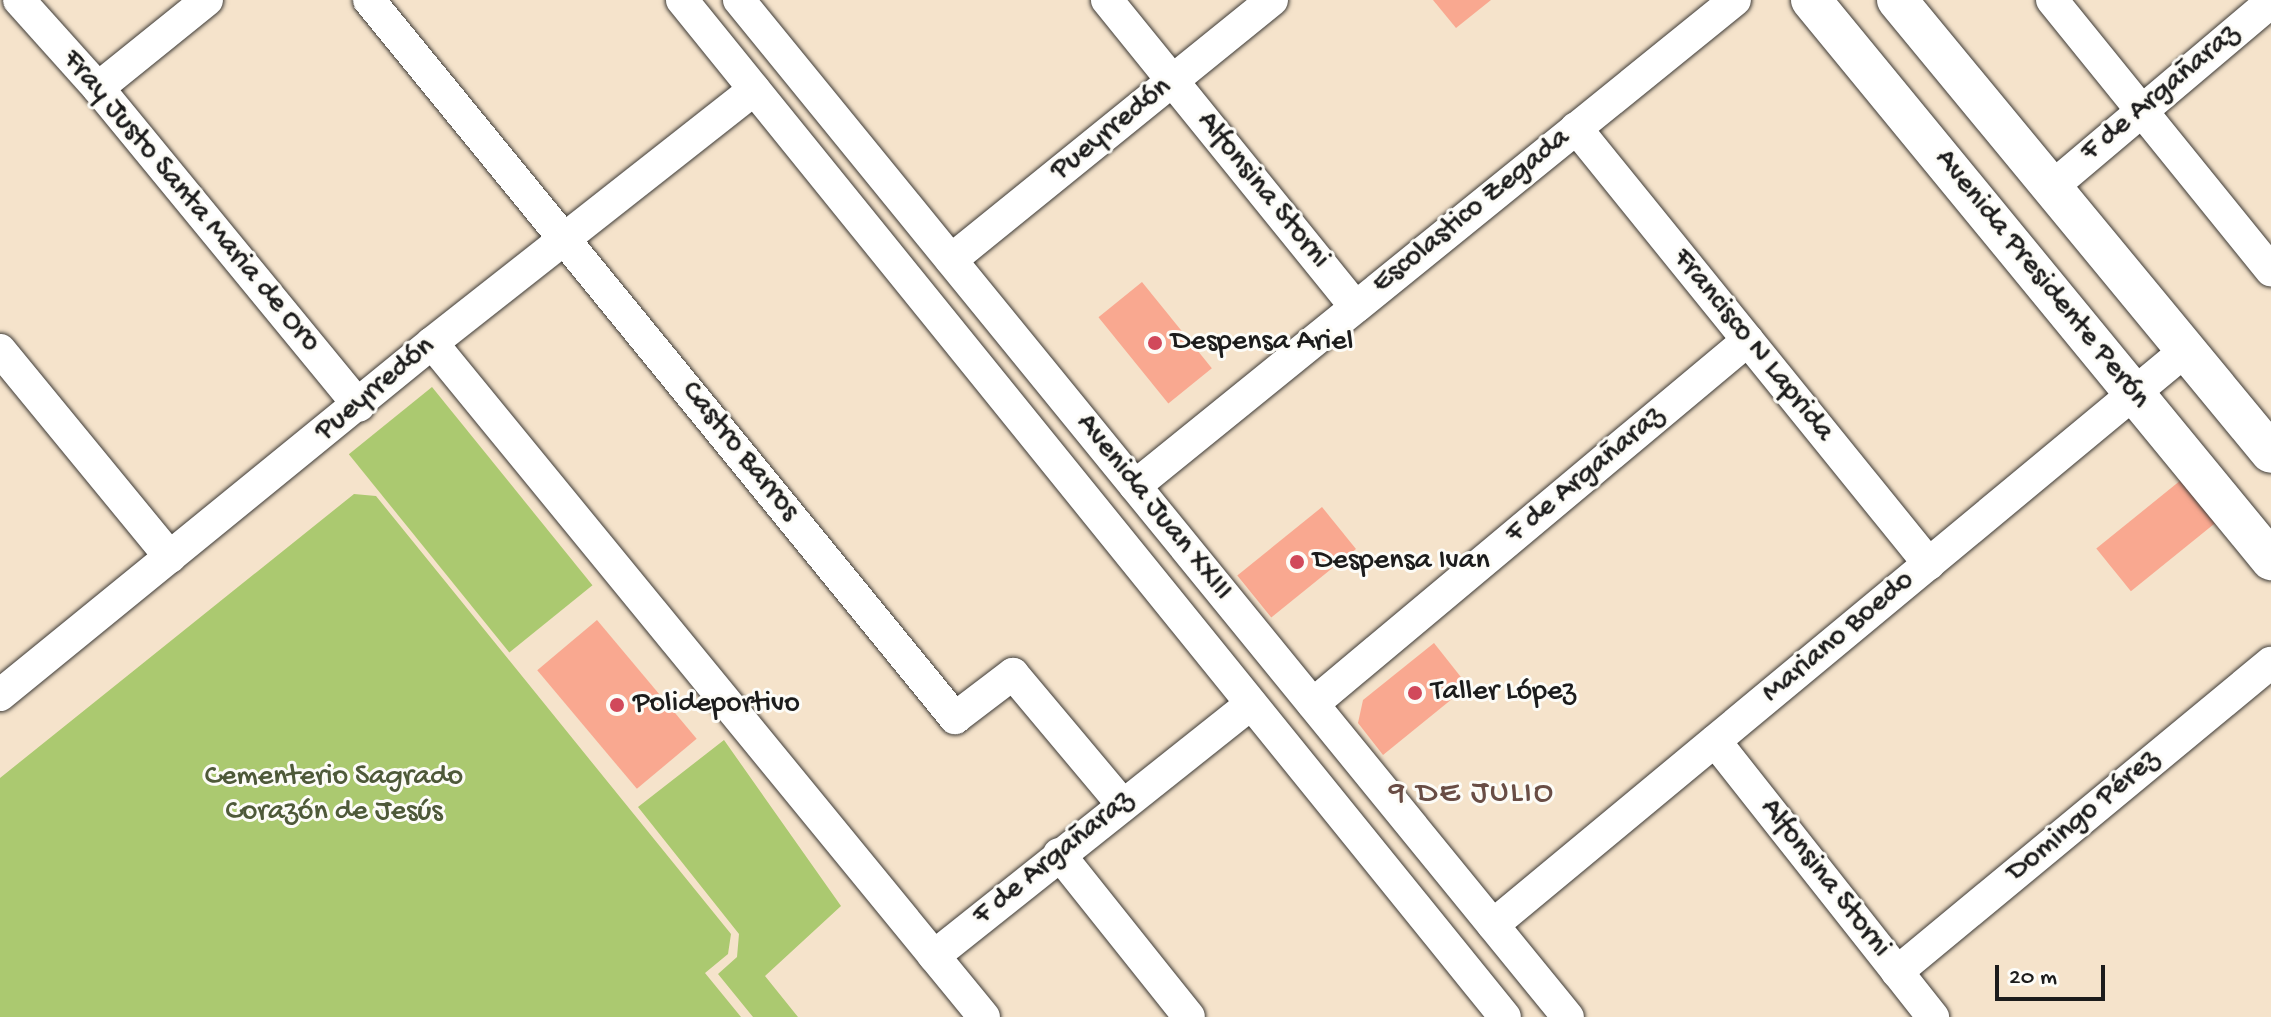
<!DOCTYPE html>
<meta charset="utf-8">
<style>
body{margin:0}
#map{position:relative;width:2271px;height:1017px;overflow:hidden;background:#f5e3cb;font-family:"Gochi Hand",sans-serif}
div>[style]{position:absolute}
.green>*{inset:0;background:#abc970;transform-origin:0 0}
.building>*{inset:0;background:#f9a890;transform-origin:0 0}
.roads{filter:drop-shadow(0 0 2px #3d3a36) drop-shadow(0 0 2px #3d3a36)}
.minor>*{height:32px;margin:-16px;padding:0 16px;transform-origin:16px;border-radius:16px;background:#fff}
.tertiary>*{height:40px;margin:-20px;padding:0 20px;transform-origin:20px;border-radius:20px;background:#fff}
.dots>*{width:22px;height:22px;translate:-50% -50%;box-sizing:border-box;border:4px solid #fdfcf7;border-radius:50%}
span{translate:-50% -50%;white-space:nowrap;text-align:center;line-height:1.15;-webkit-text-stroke:6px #fdfcf7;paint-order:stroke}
.street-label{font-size:30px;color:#1c1c1c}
.poi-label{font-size:30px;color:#1c1c1c}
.left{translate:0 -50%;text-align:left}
.park-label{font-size:30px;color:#4e5939}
.neighbourhood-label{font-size:32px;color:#694d45;letter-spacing:2px}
.scale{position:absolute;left:1995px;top:965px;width:110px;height:36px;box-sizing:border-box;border:4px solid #1c1c1c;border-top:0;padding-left:10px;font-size:24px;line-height:28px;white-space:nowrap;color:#1c1c1c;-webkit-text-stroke:6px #fdfcf7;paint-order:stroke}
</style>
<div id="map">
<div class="green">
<i style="left:432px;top:387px;width:255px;height:107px;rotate:51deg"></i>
<i style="clip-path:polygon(354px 494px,376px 496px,731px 934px,728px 954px,705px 973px,741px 1017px,0 1017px,0 778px)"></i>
<i style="clip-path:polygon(724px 740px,841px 906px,765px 976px,798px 1017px,753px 1017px,718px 974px,737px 957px,739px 934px,638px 807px)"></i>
</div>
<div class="building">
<i style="clip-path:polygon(1433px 0,1491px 0,1456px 28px)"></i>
<i style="left:1142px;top:282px;width:111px;height:56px;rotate:51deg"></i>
<i style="left:2181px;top:480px;width:55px;height:109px;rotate:51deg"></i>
<i style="left:1322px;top:507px;width:54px;height:109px;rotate:51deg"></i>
<i style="left:597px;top:620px;width:155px;height:78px;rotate:50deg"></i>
<i style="clip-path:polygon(1434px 643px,1468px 686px,1383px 755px,1358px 723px,1363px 700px)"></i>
</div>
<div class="roads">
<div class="minor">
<i style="left:19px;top:0;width:118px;rotate:48.1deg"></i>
<i style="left:98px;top:88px;width:411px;rotate:50.6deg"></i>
<i style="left:369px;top:0;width:927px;rotate:50.78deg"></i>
<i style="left:955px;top:718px;width:73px;rotate:-37.2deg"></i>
<i style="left:1013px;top:674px;width:170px;rotate:50deg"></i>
<i style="left:682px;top:0;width:1308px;rotate:51.02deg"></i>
<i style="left:739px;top:0;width:1312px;rotate:50.82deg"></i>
<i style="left:1107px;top:0;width:395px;rotate:51deg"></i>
<i style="left:2052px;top:0;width:348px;rotate:51deg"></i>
<i style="left:98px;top:88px;width:140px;rotate:-38.9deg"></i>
<i style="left:1576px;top:128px;width:561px;rotate:51.01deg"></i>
<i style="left:2052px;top:187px;width:287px;rotate:-40.2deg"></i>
<i style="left:951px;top:260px;width:413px;rotate:-39deg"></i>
<i style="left:432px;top:343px;width:871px;rotate:50.68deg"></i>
<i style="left:0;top:350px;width:268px;rotate:50.6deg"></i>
<i style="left:1135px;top:486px;width:772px;rotate:-39.01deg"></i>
<i style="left:0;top:695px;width:557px;rotate:-39.17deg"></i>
<i style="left:432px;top:343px;width:410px;rotate:-38.2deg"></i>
<i style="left:1313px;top:704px;width:567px;rotate:-39.92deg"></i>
<i style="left:1715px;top:741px;width:352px;rotate:51.7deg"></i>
<i style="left:1059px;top:854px;width:208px;rotate:51.4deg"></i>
<i style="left:1493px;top:925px;width:900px;rotate:-39.68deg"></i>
<i style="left:934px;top:956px;width:405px;rotate:-38.5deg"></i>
<i style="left:1897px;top:972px;width:485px;rotate:-39.6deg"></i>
</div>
<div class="tertiary">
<i style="left:1811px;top:0;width:725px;rotate:50.6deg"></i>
<i style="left:1897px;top:0;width:587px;rotate:50.46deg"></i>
</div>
</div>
<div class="dots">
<i style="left:1155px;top:343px;background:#d1495b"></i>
<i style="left:1297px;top:562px;background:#d1495b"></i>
<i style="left:1415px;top:693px;background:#d1495b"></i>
<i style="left:617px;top:705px;background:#d1495b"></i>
</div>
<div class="street-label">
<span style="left:2161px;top:94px;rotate:-40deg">F de Argañaraz</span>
<span style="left:1112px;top:130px;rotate:-39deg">Pueyrredón</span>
<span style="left:1262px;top:191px;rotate:51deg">Alfonsina Storni</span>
<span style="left:190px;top:202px;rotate:50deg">Fray Justo Santa Maria de Oro</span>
<span style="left:1472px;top:212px;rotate:-39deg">Escolastico Zegada</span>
<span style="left:2041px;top:280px;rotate:51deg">Avenida Presidente Perón</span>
<span style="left:1752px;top:346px;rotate:51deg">Francisco N Laprida</span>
<span style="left:376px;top:390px;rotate:-40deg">Pueyrredón</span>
<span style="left:739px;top:452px;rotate:51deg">Castro Barros</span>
<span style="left:1586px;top:476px;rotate:-40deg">F de Argañaraz</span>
<span style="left:1153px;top:508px;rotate:51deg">Avenida Juan XXIII</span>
<span style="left:1839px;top:638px;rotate:-40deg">Mariano Boedo</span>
<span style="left:2084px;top:817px;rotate:-40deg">Domingo Pérez</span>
<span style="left:1054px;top:859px;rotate:-39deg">F de Argañaraz</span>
<span style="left:1824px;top:879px;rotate:52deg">Alfonsina Storni</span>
</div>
<div class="poi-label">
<span class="left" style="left:1171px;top:343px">Despensa Ariel</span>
<span class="left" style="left:1313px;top:562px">Despensa Ivan</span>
<span class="left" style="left:1431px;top:693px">Taller López</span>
<span class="left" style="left:633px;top:705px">Polideportivo</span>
</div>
<div class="park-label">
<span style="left:334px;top:795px">Cementerio Sagrado<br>Corazón de Jesús</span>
</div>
<div class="neighbourhood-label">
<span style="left:1472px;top:794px">9 DE JULIO</span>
</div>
<div class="scale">20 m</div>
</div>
